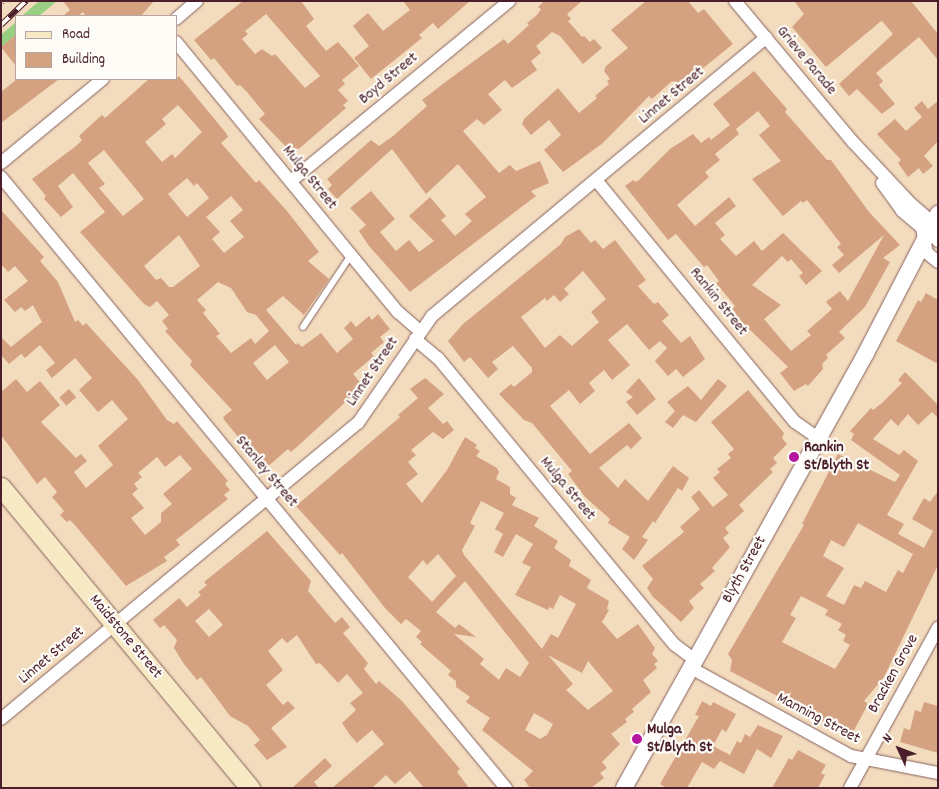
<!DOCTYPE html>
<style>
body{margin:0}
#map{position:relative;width:939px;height:789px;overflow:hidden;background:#f3dbbe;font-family:Dekko,sans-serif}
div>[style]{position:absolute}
.green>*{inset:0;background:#99cf80}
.building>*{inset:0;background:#d5a281;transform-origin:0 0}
.roads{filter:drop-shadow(0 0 1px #85615e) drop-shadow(0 0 1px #85615e)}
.service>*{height:6px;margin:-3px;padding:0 3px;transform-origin:3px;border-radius:3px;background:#fff}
.minor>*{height:12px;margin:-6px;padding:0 6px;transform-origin:6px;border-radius:6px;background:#fff}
.tertiary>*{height:16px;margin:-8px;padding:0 8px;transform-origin:8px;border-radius:8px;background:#fff}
.secondary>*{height:19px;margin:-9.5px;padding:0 9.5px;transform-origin:9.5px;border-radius:9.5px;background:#f7e9c3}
.rail>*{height:5.5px;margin-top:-2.75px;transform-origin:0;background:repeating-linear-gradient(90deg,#fdfcf7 0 11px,#4a1f2b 0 22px);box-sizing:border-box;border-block:1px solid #4a1f2b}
.dots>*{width:14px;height:14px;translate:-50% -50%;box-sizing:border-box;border:2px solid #fdfcf7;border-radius:50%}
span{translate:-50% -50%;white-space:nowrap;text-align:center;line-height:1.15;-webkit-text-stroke:4.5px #fdfcf7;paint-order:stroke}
.street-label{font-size:16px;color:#4a1f2b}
.poi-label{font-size:16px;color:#4a1f2b;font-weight:700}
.left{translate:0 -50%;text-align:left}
.frame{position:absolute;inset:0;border:2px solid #4a1f2b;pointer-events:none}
.legend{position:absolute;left:15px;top:15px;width:162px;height:65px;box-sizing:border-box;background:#fdfcf7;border:1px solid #b5a4a5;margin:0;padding:6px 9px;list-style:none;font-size:15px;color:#4a1f2b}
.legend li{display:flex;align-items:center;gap:10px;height:25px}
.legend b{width:25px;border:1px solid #b5a4a5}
.north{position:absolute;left:874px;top:724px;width:50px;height:50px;-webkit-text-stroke:4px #fdfcf7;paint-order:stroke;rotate:313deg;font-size:14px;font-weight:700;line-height:20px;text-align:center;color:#4a1f2b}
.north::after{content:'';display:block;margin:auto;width:18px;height:22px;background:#4a1f2b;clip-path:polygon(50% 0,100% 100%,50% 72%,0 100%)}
</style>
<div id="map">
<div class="green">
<i style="clip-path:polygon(39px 1px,57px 1px,39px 16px,22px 16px)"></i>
<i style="clip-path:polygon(16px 22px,16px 35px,1px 47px,1px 35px)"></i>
</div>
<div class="building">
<i style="clip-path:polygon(63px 1px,154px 1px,141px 16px,86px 16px,83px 12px,78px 16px,63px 16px,70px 10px)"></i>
<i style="clip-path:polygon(evenodd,243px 1px,301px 1px,314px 19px,306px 26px,326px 51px,338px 42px,359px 66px,342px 80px,345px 84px,338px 90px,348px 101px,343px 105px,346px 108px,293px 154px,259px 119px,265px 114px,247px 92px,240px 85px,237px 86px,214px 58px,211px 60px,194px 40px,243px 1px,266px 14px,320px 76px,305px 88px,275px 54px,272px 56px,262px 49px,255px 54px,242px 39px,248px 34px,245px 31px,266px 14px)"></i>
<i style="clip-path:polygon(403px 1px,470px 1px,438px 29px,433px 23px,419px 35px,422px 38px,371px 79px,354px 58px,369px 46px,353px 26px,368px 13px,383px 31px,410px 10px)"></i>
<i style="clip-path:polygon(544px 1px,582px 1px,567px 14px,571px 19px,568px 21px,582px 37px,584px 36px,590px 42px,594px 39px,602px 48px,583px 64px,560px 36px,552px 32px,536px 46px,541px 53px,531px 61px,537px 70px,512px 88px,505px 80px,488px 94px,502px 110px,484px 125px,477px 119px,463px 131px,499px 173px,510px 165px,516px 171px,540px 161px,549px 183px,531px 191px,536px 196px,410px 292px,369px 246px,359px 231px,366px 225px,350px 208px,371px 191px,395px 219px,380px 232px,396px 251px,409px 240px,419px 252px,434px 241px,409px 216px,430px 197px,446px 216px,441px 220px,455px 236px,472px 221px,465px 214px,486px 197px,458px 164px,426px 194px,392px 149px,337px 199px,328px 189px,332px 185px,327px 179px,371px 140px,379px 146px,393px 136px,427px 106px,422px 100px,444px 83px,504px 39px,508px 44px,529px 25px,527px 23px,537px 15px,541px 9px,538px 7px)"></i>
<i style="clip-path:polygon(646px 1px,688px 1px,698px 13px,704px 9px,733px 44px,682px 85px,672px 81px,652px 99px,649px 96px,603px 143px,563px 172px,544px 150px,561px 135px,549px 120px,531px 135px,522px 124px,524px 119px,558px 88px,579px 113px,597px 98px,595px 96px,609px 84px,607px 81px,610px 79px,604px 71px,606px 66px,628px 48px,611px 30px)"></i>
<i style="clip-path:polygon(794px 1px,911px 1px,938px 34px,938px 60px,919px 37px,876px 73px,883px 81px,879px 85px,895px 104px,882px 114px,857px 89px,849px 96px,839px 84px,893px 34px,882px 21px,880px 22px,826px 67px,792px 27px,804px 14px)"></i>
<i style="clip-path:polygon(16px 35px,16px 66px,1px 47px)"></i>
<i style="clip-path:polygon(evenodd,754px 71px,787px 109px,785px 112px,827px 160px,831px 160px,869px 212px,900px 245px,883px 258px,890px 262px,865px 307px,839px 332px,845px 338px,826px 355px,828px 358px,822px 364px,823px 369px,808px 386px,806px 384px,794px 391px,780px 373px,788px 367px,742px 322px,732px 309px,735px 306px,716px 283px,719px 281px,707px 265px,704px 267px,676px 234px,668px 240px,625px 186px,633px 180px,635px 182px,639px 180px,670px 149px,693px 134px,701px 143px,709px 137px,711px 140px,730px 125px,713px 104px,754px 71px,758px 111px,770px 126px,759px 135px,781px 161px,752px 179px,783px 216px,801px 201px,803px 203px,807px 200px,841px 244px,837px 247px,844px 255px,832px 265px,839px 273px,884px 235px,848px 301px,840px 291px,826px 302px,832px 309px,807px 331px,811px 335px,791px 351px,764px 319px,781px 305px,752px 285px,782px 256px,788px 262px,791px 259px,803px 273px,799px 276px,806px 285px,822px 271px,783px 233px,762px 251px,754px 241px,736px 256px,720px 239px,725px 235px,715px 223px,736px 206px,729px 197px,695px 226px,677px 205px,709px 177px,705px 172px,720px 160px,715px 154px,739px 134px,736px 129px,758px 111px)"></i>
<i style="clip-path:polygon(evenodd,179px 76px,226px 133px,228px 137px,221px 143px,256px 183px,259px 180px,287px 211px,319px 252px,308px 261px,329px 279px,304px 315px,283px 296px,266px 310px,296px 345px,298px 343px,302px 347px,321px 333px,337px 353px,353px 339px,344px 328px,351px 321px,356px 327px,369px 316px,372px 320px,378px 314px,390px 329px,380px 337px,384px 342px,371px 353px,374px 356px,353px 374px,363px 386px,298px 446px,291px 452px,288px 449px,265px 469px,225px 421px,223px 417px,232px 410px,190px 365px,192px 361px,165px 331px,168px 329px,162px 321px,169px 315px,157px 301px,150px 307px,144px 304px,80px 232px,105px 212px,73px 173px,58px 186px,73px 207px,61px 217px,44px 199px,46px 196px,32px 179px,76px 146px,82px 140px,79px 136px,94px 122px,102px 115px,105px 118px,149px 79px,176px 79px,179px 76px,178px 105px,202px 132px,175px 158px,172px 154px,162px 162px,145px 142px,166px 124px,162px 119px,178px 105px,179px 76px,104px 150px,144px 199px,123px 216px,99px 188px,105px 184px,88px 163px,104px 150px,179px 76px,187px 178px,194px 186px,197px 183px,209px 198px,187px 217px,168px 194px,187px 178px,179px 76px,231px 196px,243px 210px,230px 221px,244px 237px,224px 253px,212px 239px,220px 232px,206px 217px,231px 196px,179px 76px,179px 235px,200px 266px,173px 287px,169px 287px,161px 278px,156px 280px,144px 266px,179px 235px,179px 76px,218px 282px,231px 288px,247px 312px,256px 315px,269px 331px,255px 344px,251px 338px,231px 353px,216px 336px,220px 334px,203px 313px,206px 310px,197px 300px,218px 282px,179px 76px,275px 345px,289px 362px,267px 380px,253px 363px,275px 345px)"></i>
<i style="clip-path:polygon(17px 79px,59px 79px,1px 123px,1px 92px)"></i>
<i style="clip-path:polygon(922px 101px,928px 109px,938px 101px,938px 141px,924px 156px,933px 166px,923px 174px,919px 168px,908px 177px,898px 163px,901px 160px,877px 134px,895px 119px,906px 131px,922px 117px,914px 108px)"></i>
<i style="clip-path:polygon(evenodd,1px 210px,44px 257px,40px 261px,58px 282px,75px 322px,78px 320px,83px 326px,86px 323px,138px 380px,167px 420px,174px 424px,177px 421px,228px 481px,225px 484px,230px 490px,224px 495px,228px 499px,176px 540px,180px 545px,164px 557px,167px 561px,126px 586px,74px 524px,70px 520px,67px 522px,60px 515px,64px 511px,52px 497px,57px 492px,45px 477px,37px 484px,1px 435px,1px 392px,16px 379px,27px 392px,40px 381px,60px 405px,41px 422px,76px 458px,81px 454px,87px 461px,74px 472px,86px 488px,113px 465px,98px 446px,128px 419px,112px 400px,98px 412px,79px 390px,92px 378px,75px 358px,52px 378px,46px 370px,55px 363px,40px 345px,25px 358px,21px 354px,9px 364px,1px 355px,1px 337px,11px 347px,42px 322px,33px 305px,25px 311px,21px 307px,15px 312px,4px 300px,28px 281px,15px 266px,8px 272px,1px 264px,1px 210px,180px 455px,192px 469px,163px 494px,172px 504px,161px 513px,161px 522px,145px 535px,131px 518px,144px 508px,132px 494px,138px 489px,134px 484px,142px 477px,138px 473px,157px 457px,165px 467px,180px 455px)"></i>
<i style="clip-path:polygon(evenodd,579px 229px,591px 243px,595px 240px,603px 249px,615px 240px,646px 280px,638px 286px,654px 304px,658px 302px,669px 315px,662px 321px,681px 343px,690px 336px,705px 359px,683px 377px,676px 369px,668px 376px,655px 361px,667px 348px,660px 341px,649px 350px,627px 324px,608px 340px,630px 365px,612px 380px,604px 370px,589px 383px,595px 391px,580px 404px,569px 390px,550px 406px,590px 454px,629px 423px,642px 438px,631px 449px,627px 445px,599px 468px,618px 488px,625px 479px,648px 501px,673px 466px,689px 478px,682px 491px,678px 488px,655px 523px,653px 521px,642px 537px,648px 540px,634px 560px,622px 549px,630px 537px,608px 523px,610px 519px,585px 497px,568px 474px,572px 471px,532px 423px,524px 420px,499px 394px,511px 384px,514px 387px,532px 372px,532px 368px,513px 346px,492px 362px,498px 369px,488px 378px,470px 357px,464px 362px,448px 341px,463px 324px,561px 244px,565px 237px,579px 229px,583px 271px,606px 299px,591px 312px,599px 322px,572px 346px,560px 335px,545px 348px,521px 317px,545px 298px,547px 301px,554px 295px,560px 302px,569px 294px,564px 289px,583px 271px)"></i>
<i style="clip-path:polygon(926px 293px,938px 300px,938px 364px,896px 341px,918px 300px,921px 302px)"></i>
<i style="clip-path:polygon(evenodd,905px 372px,938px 405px,938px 418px,932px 412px,918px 425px,908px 414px,898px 426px,891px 419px,873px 439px,899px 455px,904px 450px,918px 461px,887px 515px,904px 524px,898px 534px,924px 548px,933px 531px,912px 519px,924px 498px,930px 502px,938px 491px,938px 565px,884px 677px,864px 701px,868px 704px,850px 738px,806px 711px,801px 705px,785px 696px,783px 699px,730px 671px,732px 660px,728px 654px,804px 525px,802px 524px,838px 454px,895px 482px,900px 475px,851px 440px,854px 434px,850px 431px,871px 408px,873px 410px,882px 403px,902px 383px,898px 380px,905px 372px,858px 523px,913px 554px,903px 573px,898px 570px,886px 592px,865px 581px,861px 588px,854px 585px,844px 605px,826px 596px,844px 568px,823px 556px,831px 540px,844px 547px,858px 523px,905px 372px,801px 596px,828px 610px,825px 615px,842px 624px,838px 630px,846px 635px,843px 641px,850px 645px,835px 669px,782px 642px,796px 618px,790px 615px,801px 596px)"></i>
<i style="clip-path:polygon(evenodd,425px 378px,444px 394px,428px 408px,443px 424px,447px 421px,454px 430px,443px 439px,433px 432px,411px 450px,416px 455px,408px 462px,418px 474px,406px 484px,422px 503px,447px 470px,465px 437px,477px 445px,475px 448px,480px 451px,476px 456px,497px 468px,499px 472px,496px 479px,510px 487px,510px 494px,516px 498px,512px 505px,539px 518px,534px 526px,558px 541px,554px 548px,571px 560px,569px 566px,591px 580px,587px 588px,609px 601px,607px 609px,609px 610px,602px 622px,617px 639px,638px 624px,655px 648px,652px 654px,658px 661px,654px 664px,657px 668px,643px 680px,651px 692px,632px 709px,634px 712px,625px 719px,627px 722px,611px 734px,620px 744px,602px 762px,607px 768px,600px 773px,604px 778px,591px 788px,530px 788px,524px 780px,533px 771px,482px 730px,490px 718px,466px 702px,470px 697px,456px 687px,456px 681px,448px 675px,451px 671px,420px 644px,422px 642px,416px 637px,421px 631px,406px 619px,401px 624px,385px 608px,342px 553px,340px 555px,296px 506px,400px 417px,398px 415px,418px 398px,410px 389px,425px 378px,481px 501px,504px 513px,495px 529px,503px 534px,494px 552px,503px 557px,516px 534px,533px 544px,522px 563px,531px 567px,515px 595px,548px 610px,549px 607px,553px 609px,560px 595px,576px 604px,558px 638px,551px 634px,542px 649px,464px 555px,462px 550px,475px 526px,470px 523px,481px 501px,425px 378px,438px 554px,456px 576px,432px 602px,408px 577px,423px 560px,427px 565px,438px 554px,425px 378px,465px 581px,529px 663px,520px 677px,506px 668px,499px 680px,480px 664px,484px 659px,454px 634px,476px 637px,459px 624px,455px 628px,436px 612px,465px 581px,425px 378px,548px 655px,582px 673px,588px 661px,613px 691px,588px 710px,566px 690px,573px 684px,548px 655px,425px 378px,534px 713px,553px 724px,547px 735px,540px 739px,525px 730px,534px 713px)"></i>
<i style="clip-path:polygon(639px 378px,656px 399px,637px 415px,626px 402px,633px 397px,626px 392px)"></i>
<i style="clip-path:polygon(718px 379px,727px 386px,696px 422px,683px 415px,673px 428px,665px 422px,675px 411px,667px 402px,688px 386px,701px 400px)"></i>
<i style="left:69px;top:389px;width:11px;height:13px;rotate:49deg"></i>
<i style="clip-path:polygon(748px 390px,784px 433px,782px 438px,787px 444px,773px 458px,777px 463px,770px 469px,773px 472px,739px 505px,744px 511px,725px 528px,729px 533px,723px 538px,730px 547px,712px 568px,715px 571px,700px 584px,704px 588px,689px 601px,694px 608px,681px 622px,653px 597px,647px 588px,653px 579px,642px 566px,684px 532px,680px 527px,700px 509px,691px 497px,699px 490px,713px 507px,728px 495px,713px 478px,720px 472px,717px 469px,731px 458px,728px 454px,734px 449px,711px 422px)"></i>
<i style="clip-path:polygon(evenodd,267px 531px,311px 581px,308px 591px,335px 623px,342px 617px,350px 627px,343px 633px,368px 663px,364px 669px,376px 684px,379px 681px,402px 701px,460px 769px,457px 772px,469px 788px,424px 788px,410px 771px,395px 784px,386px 775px,372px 788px,332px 788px,384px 744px,372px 730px,357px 743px,350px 735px,342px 723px,356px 710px,350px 703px,363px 693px,347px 674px,338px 683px,320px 663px,316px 664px,297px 635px,287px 643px,282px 638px,268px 651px,283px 670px,266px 685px,283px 705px,288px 701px,295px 708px,271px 728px,287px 747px,267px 760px,254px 745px,260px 740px,248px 726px,230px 716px,201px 677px,197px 680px,184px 664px,174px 648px,177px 640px,164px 625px,160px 628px,153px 620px,179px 598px,187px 607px,201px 595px,198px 592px,207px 585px,204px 582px,267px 531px,209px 609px,223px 625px,209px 637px,195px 621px,209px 609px)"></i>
<i style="clip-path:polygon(702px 701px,711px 706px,713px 702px,736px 714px,726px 732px,722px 729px,713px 746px,730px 755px,737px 741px,741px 743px,745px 734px,750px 737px,758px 725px,783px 736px,771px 758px,757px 749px,744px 774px,720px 761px,714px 769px,702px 762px,687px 788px,667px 788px,660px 784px,699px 716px,695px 715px)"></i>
<i style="clip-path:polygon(924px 702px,938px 706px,938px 753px,900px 742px,904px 728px,910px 730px,915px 710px,921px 712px)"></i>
<i style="clip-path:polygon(798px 750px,826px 765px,821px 773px,825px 775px,818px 788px,772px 788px,789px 758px,792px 760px)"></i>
<i style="clip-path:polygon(325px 758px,332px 766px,314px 782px,319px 788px,292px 788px)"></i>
</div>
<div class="roads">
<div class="service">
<i style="left:303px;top:327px;width:87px;rotate:-56.3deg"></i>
</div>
<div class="minor">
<i style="left:735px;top:1px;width:184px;rotate:50.1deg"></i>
<i style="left:853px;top:142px;width:83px;rotate:46.9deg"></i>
<i style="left:910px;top:203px;width:28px;rotate:41deg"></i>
<i style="left:931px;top:221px;width:21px;rotate:71deg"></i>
<i style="left:176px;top:19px;width:28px;rotate:-41deg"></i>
<i style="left:176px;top:42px;width:350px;rotate:50.6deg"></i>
<i style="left:398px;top:312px;width:29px;rotate:41deg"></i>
<i style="left:1px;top:163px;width:132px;rotate:-39.5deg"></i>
<i style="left:1px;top:177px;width:793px;rotate:50.43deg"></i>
<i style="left:596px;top:180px;width:313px;rotate:50.6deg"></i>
<i style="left:795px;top:422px;width:29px;rotate:35deg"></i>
<i style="left:291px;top:181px;width:283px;rotate:-39.5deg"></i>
<i style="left:882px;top:183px;width:34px;rotate:54deg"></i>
<i style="left:902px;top:211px;width:26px;rotate:40deg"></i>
<i style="left:922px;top:228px;width:25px;rotate:79deg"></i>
<i style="left:927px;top:253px;width:14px;rotate:39deg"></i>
<i style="left:415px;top:339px;width:30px;rotate:40deg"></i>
<i style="left:438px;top:358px;width:372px;rotate:50.5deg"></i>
<i style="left:675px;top:645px;width:25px;rotate:37deg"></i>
<i style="left:691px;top:668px;width:183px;rotate:28.8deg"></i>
<i style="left:851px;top:756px;width:89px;rotate:11.1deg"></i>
<i style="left:1px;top:719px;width:464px;rotate:-39.7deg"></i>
<i style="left:358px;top:423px;width:130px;rotate:-55.3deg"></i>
<i style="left:432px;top:316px;width:435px;rotate:-39.8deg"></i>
<i style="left:850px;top:788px;width:183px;rotate:-61.2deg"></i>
</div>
<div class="tertiary">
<i style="left:624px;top:788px;width:498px;rotate:-60.9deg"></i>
<i style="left:866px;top:353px;width:157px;rotate:-62.6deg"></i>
</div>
<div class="secondary">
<i style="left:1px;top:487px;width:391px;rotate:50.4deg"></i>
</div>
</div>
<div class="rail">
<i style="left:1px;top:2px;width:1px;rotate:-45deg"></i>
<i style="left:1px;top:25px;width:35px;rotate:-44deg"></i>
</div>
<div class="dots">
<i style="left:794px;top:457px;background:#b5179e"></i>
<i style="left:637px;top:739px;background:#b5179e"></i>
</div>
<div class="street-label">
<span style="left:806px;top:61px;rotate:50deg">Grieve Parade</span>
<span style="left:389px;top:79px;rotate:-40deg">Boyd Street</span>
<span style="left:672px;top:96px;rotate:-40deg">Linnet Street</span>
<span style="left:309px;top:178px;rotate:51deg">Mulga Street</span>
<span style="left:718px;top:302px;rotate:51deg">Rankin Street</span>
<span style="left:373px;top:372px;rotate:-56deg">Linnet Street</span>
<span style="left:266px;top:472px;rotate:50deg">Stanley Street</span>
<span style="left:567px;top:489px;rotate:50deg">Mulga Street</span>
<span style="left:745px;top:570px;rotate:-61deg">Blyth Street</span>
<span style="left:125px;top:637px;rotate:50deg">Maidstone Street</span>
<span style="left:52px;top:656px;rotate:-40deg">Linnet Street</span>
<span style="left:894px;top:674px;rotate:-61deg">Bracken Grove</span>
<span style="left:818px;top:719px;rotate:28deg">Manning Street</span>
</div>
<div class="poi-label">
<span class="left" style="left:804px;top:457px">Rankin<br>St/Blyth St</span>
<span class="left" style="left:647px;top:739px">Mulga<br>St/Blyth St</span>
</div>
<div class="frame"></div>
<ul class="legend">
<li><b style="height:6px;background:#f7e9c3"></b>Road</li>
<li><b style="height:14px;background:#d5a281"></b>Building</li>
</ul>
<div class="north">N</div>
</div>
